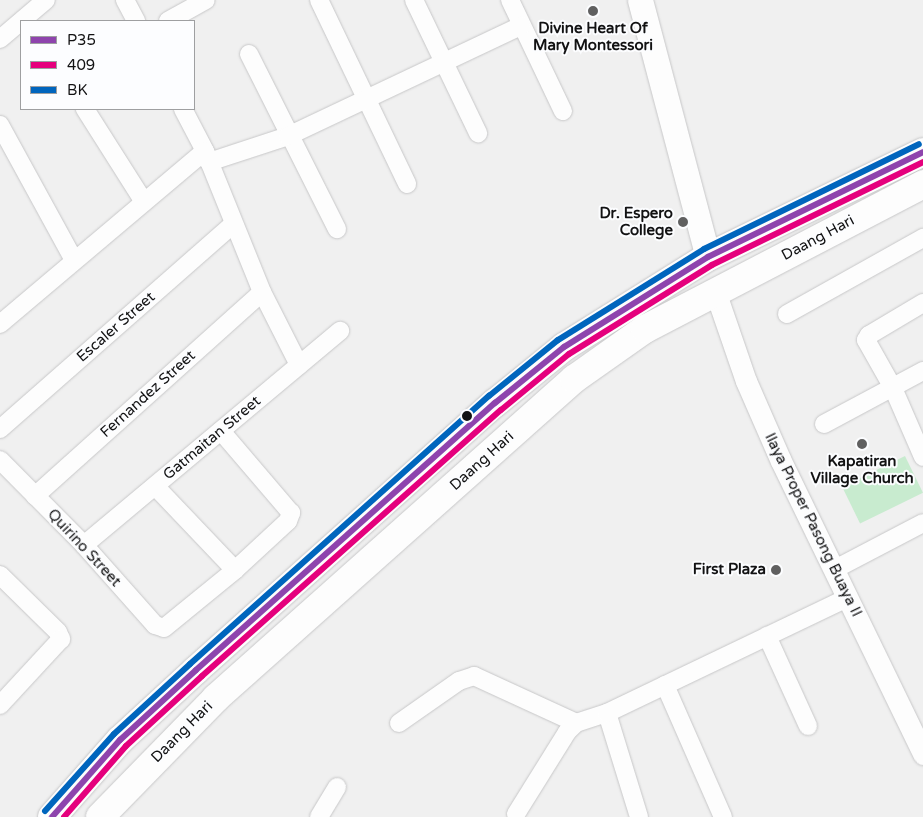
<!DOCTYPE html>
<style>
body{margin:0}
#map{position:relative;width:923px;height:817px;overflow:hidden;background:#f0f0f0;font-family:"Varela Round",sans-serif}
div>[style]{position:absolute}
.green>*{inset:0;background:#c8ebcf;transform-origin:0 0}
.roads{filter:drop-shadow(0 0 1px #c7c7c8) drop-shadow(0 0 1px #c7c7c8)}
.minor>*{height:18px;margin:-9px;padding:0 9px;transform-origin:9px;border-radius:9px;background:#fdfdfd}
.tertiary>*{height:21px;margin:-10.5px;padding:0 10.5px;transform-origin:10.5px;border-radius:10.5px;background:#fdfdfd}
.secondary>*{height:25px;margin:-12.5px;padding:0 12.5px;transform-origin:12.5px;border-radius:12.5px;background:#fdfdfd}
.primary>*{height:28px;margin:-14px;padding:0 14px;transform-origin:14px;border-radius:14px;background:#fdfdfd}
.bus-1>*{height:6px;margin:-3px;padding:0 3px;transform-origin:3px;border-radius:3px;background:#8e44ad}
.bus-2>*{height:6px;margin:-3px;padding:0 3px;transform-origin:3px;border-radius:3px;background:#e5007d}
.bus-3>*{height:6px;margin:-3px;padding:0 3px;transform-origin:3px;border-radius:3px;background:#0065bd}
.dots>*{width:14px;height:14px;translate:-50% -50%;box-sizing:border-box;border:2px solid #fcfdff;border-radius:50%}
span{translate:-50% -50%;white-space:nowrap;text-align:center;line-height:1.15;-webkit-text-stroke:4px #fcfdff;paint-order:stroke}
.poi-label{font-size:15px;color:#121213;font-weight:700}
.right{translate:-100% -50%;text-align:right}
.street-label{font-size:15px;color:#121213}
.legend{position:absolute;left:20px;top:20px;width:175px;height:90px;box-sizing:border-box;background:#fcfdff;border:1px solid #9e9fa1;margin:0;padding:6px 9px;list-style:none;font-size:15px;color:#121213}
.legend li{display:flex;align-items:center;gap:10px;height:25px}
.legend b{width:25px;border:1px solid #9e9fa1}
</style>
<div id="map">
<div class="green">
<i style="left:905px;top:456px;width:41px;height:70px;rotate:64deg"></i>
</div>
<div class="roads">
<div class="minor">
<i style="left:125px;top:0;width:24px;rotate:62deg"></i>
<i style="left:319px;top:0;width:204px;rotate:64.4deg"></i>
<i style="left:414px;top:0;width:148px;rotate:64.3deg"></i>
<i style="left:510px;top:0;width:123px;rotate:64.5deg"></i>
<i style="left:168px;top:21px;width:43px;rotate:-28.9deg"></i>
<i style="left:0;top:39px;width:60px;rotate:-40.3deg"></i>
<i style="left:249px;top:54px;width:196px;rotate:63.3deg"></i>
<i style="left:85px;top:109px;width:110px;rotate:57.6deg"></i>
<i style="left:183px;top:109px;width:47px;rotate:62.4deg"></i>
<i style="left:205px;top:151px;width:152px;rotate:68deg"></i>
<i style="left:262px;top:292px;width:82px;rotate:63.1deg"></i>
<i style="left:0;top:125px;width:154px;rotate:61.3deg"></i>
<i style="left:209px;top:162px;width:83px;rotate:-18.2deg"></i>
<i style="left:288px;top:136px;width:258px;rotate:-25.3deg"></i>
<i style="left:923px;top:303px;width:63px;rotate:149.3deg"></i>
<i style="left:869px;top:335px;width:6px;rotate:121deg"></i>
<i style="left:866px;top:340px;width:55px;rotate:60.6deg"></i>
<i style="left:893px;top:388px;width:75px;rotate:66.5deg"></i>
<i style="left:787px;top:314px;width:156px;rotate:-29.2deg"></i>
<i style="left:0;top:324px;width:268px;rotate:-40.2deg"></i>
<i style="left:824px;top:424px;width:112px;rotate:-28.2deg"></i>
<i style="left:0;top:429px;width:309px;rotate:-41.3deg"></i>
<i style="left:0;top:460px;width:120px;rotate:45.3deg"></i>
<i style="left:84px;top:545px;width:107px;rotate:48.4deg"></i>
<i style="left:155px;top:625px;width:9px;rotate:18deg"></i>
<i style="left:164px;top:628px;width:92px;rotate:-39.2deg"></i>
<i style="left:235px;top:570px;width:72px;rotate:-42.8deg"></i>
<i style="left:288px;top:521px;width:9px;rotate:-69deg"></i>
<i style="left:291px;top:513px;width:108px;rotate:-130.5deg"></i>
<i style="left:155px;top:486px;width:116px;rotate:46.4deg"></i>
<i style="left:35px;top:496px;width:305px;rotate:-41.9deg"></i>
<i style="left:84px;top:545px;width:334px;rotate:-39.9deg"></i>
<i style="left:835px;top:569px;width:99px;rotate:-27.6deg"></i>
<i style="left:0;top:575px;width:81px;rotate:44.5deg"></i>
<i style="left:58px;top:632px;width:8px;rotate:67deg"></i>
<i style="left:61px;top:639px;width:90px;rotate:132.7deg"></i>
<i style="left:767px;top:636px;width:99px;rotate:65.5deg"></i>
<i style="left:665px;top:685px;width:144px;rotate:66.3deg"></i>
<i style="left:607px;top:713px;width:109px;rotate:72.9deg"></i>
<i style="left:399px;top:723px;width:73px;rotate:-35deg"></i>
<i style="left:459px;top:681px;width:16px;rotate:-18deg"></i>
<i style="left:474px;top:676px;width:112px;rotate:24.7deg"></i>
<i style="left:576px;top:723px;width:33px;rotate:-18deg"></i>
<i style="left:607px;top:713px;width:268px;rotate:-25.6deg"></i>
<i style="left:516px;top:814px;width:97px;rotate:-58.1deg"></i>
<i style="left:567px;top:732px;width:13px;rotate:-45deg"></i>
<i style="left:319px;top:817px;width:35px;rotate:-59deg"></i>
</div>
<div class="tertiary">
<i style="left:715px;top:291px;width:95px;rotate:71deg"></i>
<i style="left:746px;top:381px;width:87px;rotate:66.4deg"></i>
<i style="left:781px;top:461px;width:326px;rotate:64.1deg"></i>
</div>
<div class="secondary">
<i style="left:640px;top:0;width:266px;rotate:75.2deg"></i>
</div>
<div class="primary">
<i style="left:52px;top:817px;width:103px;rotate:-48.6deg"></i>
<i style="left:120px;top:740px;width:103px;rotate:-42.6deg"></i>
<i style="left:196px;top:670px;width:401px;rotate:-41.8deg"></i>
<i style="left:495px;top:403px;width:89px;rotate:-39.1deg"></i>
<i style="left:564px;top:347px;width:170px;rotate:-32deg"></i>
<i style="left:708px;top:257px;width:239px;rotate:-26deg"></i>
<i style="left:100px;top:817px;width:166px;rotate:-45.7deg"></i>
<i style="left:216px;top:698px;width:480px;rotate:-41.7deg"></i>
<i style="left:574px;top:379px;width:87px;rotate:-35.2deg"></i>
<i style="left:645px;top:329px;width:314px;rotate:-27.5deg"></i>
</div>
</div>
<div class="bus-1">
<i style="left:52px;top:817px;width:103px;rotate:-48.6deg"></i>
<i style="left:120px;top:740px;width:103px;rotate:-42.6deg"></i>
<i style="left:196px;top:670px;width:401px;rotate:-41.8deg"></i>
<i style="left:495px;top:403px;width:89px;rotate:-39.1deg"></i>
<i style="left:564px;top:347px;width:170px;rotate:-32deg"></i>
<i style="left:708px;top:257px;width:239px;rotate:-26deg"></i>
</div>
<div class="bus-2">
<i style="left:64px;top:817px;width:94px;rotate:-48.9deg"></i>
<i style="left:126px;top:746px;width:103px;rotate:-42.6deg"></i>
<i style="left:202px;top:676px;width:400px;rotate:-41.7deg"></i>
<i style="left:501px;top:410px;width:88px;rotate:-39.5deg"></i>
<i style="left:569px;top:354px;width:168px;rotate:-31.9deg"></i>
<i style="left:712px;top:265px;width:235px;rotate:-26deg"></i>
</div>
<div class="bus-3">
<i style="left:45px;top:811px;width:103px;rotate:-48.1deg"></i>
<i style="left:114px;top:734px;width:103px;rotate:-42.6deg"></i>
<i style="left:190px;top:664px;width:402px;rotate:-41.9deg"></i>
<i style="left:489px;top:396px;width:89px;rotate:-39.1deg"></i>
<i style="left:558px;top:340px;width:172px;rotate:-31.9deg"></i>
<i style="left:704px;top:249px;width:239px;rotate:-26deg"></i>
</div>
<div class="dots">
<i style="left:593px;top:11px;background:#606060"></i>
<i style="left:683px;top:222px;background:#606060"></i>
<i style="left:467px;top:416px;background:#121213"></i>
<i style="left:862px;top:444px;background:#606060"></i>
<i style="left:776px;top:570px;background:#606060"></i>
</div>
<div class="poi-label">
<span style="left:593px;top:37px">Divine Heart Of<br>Mary Montessori</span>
<span class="right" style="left:673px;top:222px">Dr. Espero<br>College</span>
<span style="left:862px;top:470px">Kapatiran<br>Village Church</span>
<span class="right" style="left:766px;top:570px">First Plaza</span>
</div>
<div class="street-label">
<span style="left:818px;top:238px;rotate:-28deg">Daang Hari</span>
<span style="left:116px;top:327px;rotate:-41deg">Escaler Street</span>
<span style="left:148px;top:394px;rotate:-42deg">Fernandez Street</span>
<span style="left:212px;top:438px;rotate:-40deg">Gatmaitan Street</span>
<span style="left:482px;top:461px;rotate:-42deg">Daang Hari</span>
<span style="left:813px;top:525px;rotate:64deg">Ilaya Proper Pasong Buaya II</span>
<span style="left:84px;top:548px;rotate:47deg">Quirino Street</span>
<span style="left:182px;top:732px;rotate:-45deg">Daang Hari</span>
</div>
<ul class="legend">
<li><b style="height:6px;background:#8e44ad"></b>P35</li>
<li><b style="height:6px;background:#e5007d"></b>409</li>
<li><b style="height:6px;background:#0065bd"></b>BK</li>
</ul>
</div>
